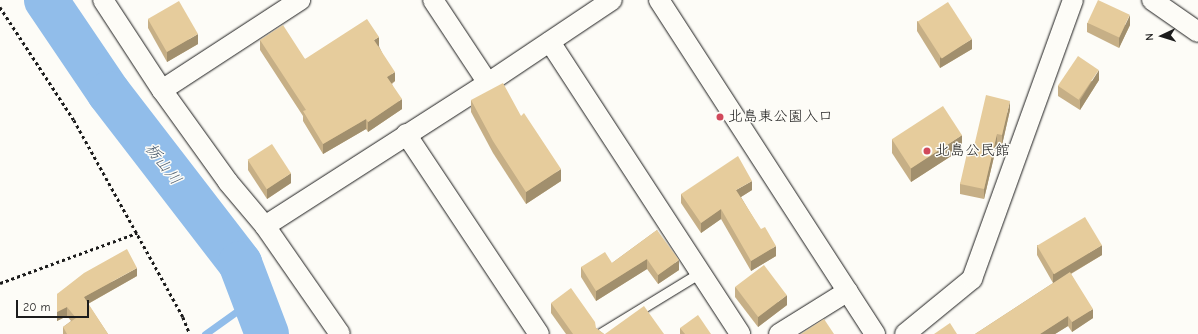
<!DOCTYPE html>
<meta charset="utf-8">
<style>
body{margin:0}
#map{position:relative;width:1198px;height:334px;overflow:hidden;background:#fdfcf7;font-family:"Comic Neue","Klee One",sans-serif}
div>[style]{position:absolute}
.stream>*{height:7px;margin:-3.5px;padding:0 3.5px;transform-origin:3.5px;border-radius:3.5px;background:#91bdea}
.river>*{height:44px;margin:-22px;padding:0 22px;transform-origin:22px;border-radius:22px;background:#91bdea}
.path>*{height:2.5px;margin-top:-1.25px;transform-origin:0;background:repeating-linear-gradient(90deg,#1c1c1c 0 3px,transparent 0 6px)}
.roads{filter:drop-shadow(0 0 1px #1c1c1c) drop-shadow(0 0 1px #1c1c1c)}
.service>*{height:10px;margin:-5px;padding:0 5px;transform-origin:5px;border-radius:5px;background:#fdfcf7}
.minor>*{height:20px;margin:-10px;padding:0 10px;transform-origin:10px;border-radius:10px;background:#fdfcf7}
.wall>*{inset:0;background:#c6af86}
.shaded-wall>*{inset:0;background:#a18f6d}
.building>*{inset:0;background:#e6cc9c;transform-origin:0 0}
.dots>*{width:11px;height:11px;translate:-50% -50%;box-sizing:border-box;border:2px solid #fdfcf7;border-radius:50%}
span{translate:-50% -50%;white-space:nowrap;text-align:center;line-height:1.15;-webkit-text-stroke:3px #fdfcf7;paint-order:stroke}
.poi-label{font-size:15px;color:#1c1c1c}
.left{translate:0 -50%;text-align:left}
.water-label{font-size:16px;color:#4b5c6e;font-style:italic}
.north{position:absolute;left:1142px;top:16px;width:40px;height:40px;-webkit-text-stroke:3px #fdfcf7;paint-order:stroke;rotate:266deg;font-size:11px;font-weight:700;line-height:16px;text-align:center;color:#1c1c1c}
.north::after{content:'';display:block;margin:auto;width:14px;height:18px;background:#1c1c1c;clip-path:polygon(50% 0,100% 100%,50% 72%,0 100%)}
.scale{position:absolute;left:16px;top:300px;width:73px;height:18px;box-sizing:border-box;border:2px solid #1c1c1c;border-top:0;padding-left:5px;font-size:12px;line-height:14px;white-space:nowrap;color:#1c1c1c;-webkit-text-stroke:3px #fdfcf7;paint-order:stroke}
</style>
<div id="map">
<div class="stream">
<i style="left:205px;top:334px;width:60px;rotate:-35.5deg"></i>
</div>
<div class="river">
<i style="left:46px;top:0;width:112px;rotate:55.9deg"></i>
<i style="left:109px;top:93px;width:215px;rotate:52.4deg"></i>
<i style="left:240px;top:263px;width:76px;rotate:69.2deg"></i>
</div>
<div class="path">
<i style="left:0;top:7px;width:135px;rotate:56.8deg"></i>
<i style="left:74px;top:120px;width:225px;rotate:61deg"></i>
<i style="left:183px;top:317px;width:18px;rotate:68deg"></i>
<i style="left:0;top:283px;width:146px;rotate:-20.1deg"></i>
</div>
<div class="roads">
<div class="service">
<i style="left:601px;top:334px;width:117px;rotate:-31.4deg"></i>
</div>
<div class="minor">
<i style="left:103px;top:0;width:108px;rotate:56.8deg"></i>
<i style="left:162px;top:90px;width:113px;rotate:54.3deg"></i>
<i style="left:228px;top:182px;width:57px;rotate:49.9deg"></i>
<i style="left:265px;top:226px;width:131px;rotate:55.2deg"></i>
<i style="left:433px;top:0;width:100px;rotate:56.5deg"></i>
<i style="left:659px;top:0;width:398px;rotate:57.1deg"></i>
<i style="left:1152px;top:0;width:56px;rotate:34.8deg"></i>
<i style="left:550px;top:42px;width:348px;rotate:56.9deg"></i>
<i style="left:162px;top:90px;width:165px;rotate:-33.1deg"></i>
<i style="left:406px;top:134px;width:240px;rotate:56.4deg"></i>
<i style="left:265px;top:226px;width:265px;rotate:-32.7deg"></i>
<i style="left:488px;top:83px;width:149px;rotate:-33.8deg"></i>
<i style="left:779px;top:334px;width:81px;rotate:-31.9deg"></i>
<i style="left:905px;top:334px;width:87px;rotate:-39.4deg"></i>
<i style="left:972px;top:279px;width:297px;rotate:-70.1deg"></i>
</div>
</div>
<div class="wall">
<i style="clip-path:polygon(148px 19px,198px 44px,167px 62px,148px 28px)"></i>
<i style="clip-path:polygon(917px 21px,972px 49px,940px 68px,917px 31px)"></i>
<i style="clip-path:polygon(1087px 23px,1130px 25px,1119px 48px,1087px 32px)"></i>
<i style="clip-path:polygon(260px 40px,305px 59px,379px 46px,395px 81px,392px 84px,402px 109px,368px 132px,366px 129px,323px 154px,303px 121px,303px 116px,260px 50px)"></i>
<i style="clip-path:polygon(1099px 80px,1080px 110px,1058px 96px,1058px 86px)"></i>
<i style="clip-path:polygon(471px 100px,521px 116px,561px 181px,526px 204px,493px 153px,471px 112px)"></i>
<i style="clip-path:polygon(1010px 110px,1002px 145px,997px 144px,984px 199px,960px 194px,960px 184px,972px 155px)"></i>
<i style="clip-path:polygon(892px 139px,962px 149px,911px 182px,892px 153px)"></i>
<i style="clip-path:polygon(248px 160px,291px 183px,267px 199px,248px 170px)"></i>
<i style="clip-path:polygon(752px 190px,741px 197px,776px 256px,751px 271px,721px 219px,701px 233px,681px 203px,681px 194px)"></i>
<i style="clip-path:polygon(657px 230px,679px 270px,658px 284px,647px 269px,596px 301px,581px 277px,581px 267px,612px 263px)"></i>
<i style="clip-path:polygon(1037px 245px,1102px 255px,1071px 274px,1093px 318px,1072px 332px,1068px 326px,1055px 334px,975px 334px,1053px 283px,1037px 255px)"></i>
<i style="clip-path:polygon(137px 276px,88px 304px,108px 334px,63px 334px,63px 327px,71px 321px,67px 316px,57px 321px,57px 294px)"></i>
<i style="clip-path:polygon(735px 287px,787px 305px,758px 327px,735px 297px)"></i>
<i style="clip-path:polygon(551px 303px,596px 328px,604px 334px,566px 334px,551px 313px)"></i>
<i style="clip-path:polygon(680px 328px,711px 334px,680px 334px)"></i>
</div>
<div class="shaded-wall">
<i style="clip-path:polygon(1130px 15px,1130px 25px,1119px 48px,1119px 38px)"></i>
<i style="clip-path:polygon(198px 34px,198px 44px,167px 62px,167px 52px)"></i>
<i style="clip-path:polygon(379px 37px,379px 46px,374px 49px,374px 40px)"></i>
<i style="clip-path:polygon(972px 39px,972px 49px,940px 68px,940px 58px)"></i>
<i style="clip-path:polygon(1099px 70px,1099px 80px,1080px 110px,1080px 100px)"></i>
<i style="clip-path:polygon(395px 72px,395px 81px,387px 86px,387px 77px)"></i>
<i style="clip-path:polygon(402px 99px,402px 109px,368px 132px,368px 122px)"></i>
<i style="clip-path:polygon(1010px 101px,1010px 110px,1002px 145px,1002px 135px)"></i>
<i style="clip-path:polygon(366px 119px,366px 129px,323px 154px,323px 144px)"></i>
<i style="clip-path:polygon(997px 134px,997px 144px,984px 199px,984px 189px)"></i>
<i style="clip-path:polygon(962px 135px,962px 149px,911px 182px,911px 168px)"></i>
<i style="clip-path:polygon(561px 169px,561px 181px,526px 204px,526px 192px)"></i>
<i style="clip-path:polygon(291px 173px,291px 183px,267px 199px,267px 189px)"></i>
<i style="clip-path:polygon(752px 181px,752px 190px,736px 200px,736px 190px)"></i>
<i style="clip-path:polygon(721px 209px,721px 219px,701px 233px,701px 223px)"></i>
<i style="clip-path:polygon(1102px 245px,1102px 255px,1053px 284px,1053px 274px)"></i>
<i style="clip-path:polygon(776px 246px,776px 256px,751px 271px,751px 261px)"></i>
<i style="clip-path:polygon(647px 259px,647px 269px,596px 301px,596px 291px)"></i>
<i style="clip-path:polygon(679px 260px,679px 270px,658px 284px,658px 275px)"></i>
<i style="clip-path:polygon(137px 268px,137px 276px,84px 306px,84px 297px)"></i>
<i style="clip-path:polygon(787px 295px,787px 305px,758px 327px,758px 317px)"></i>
<i style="clip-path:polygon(67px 307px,67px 316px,57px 321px,57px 312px)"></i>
<i style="clip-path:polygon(1093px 309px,1093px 318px,1072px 332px,1072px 322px)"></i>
<i style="clip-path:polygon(1068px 316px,1068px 326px,1055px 334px,1040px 334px)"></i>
</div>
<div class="building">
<i style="left:1098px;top:0;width:35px;height:25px;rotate:25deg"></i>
<i style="left:179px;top:1px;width:38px;height:36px;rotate:60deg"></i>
<i style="left:948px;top:2px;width:44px;height:36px;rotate:57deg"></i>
<i style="clip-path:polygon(367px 19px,379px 37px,374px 40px,395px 72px,387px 77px,402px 99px,368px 122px,366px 119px,323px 144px,303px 111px,306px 110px,260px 40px,283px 25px,305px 59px)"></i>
<i style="left:1078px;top:56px;width:25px;height:36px;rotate:34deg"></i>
<i style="clip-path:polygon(503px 83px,521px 116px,524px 113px,561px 169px,526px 192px,493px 141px,471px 100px)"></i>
<i style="clip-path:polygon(986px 95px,1010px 101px,1002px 135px,997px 134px,984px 189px,960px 184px,968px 149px,972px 155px)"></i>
<i style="left:943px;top:106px;width:35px;height:61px;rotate:57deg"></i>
<i style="left:272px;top:144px;width:35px;height:29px;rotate:57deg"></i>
<i style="clip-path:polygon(738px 156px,752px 181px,736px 190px,761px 229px,765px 227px,776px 246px,751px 261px,721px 209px,701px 223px,681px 194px)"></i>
<i style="left:1085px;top:217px;width:33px;height:56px;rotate:59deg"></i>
<i style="clip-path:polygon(657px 230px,679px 260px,658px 275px,647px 259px,596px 291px,581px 267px,605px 252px,612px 263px)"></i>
<i style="clip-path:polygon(127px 249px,137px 268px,84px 297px,108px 334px,67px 334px,63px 327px,76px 318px,67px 307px,57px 312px,57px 294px,84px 273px)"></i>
<i style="left:764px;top:265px;width:38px;height:36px;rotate:53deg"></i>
<i style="clip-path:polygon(1070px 272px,1093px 309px,1072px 322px,1068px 316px,1040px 334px,975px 334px)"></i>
<i style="clip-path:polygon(571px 288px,595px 322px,596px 328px,604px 334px,573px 334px,551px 303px)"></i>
<i style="clip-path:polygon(644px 306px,664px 334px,605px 334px)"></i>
<i style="clip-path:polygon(698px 315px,711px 334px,685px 334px,680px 328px)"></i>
<i style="clip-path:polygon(824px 319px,834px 334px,801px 334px)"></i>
<i style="clip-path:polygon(950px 323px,957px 334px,934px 334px)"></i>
</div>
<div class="dots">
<i style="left:720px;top:117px;background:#d1495b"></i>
<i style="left:927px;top:151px;background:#d1495b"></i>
</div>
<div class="poi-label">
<span class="left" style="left:728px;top:117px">北島東公園入口</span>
<span class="left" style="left:935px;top:151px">北島公民館</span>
</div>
<div class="water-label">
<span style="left:163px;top:164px;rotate:52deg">栃山川</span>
</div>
<div class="north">N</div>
<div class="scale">20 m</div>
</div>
